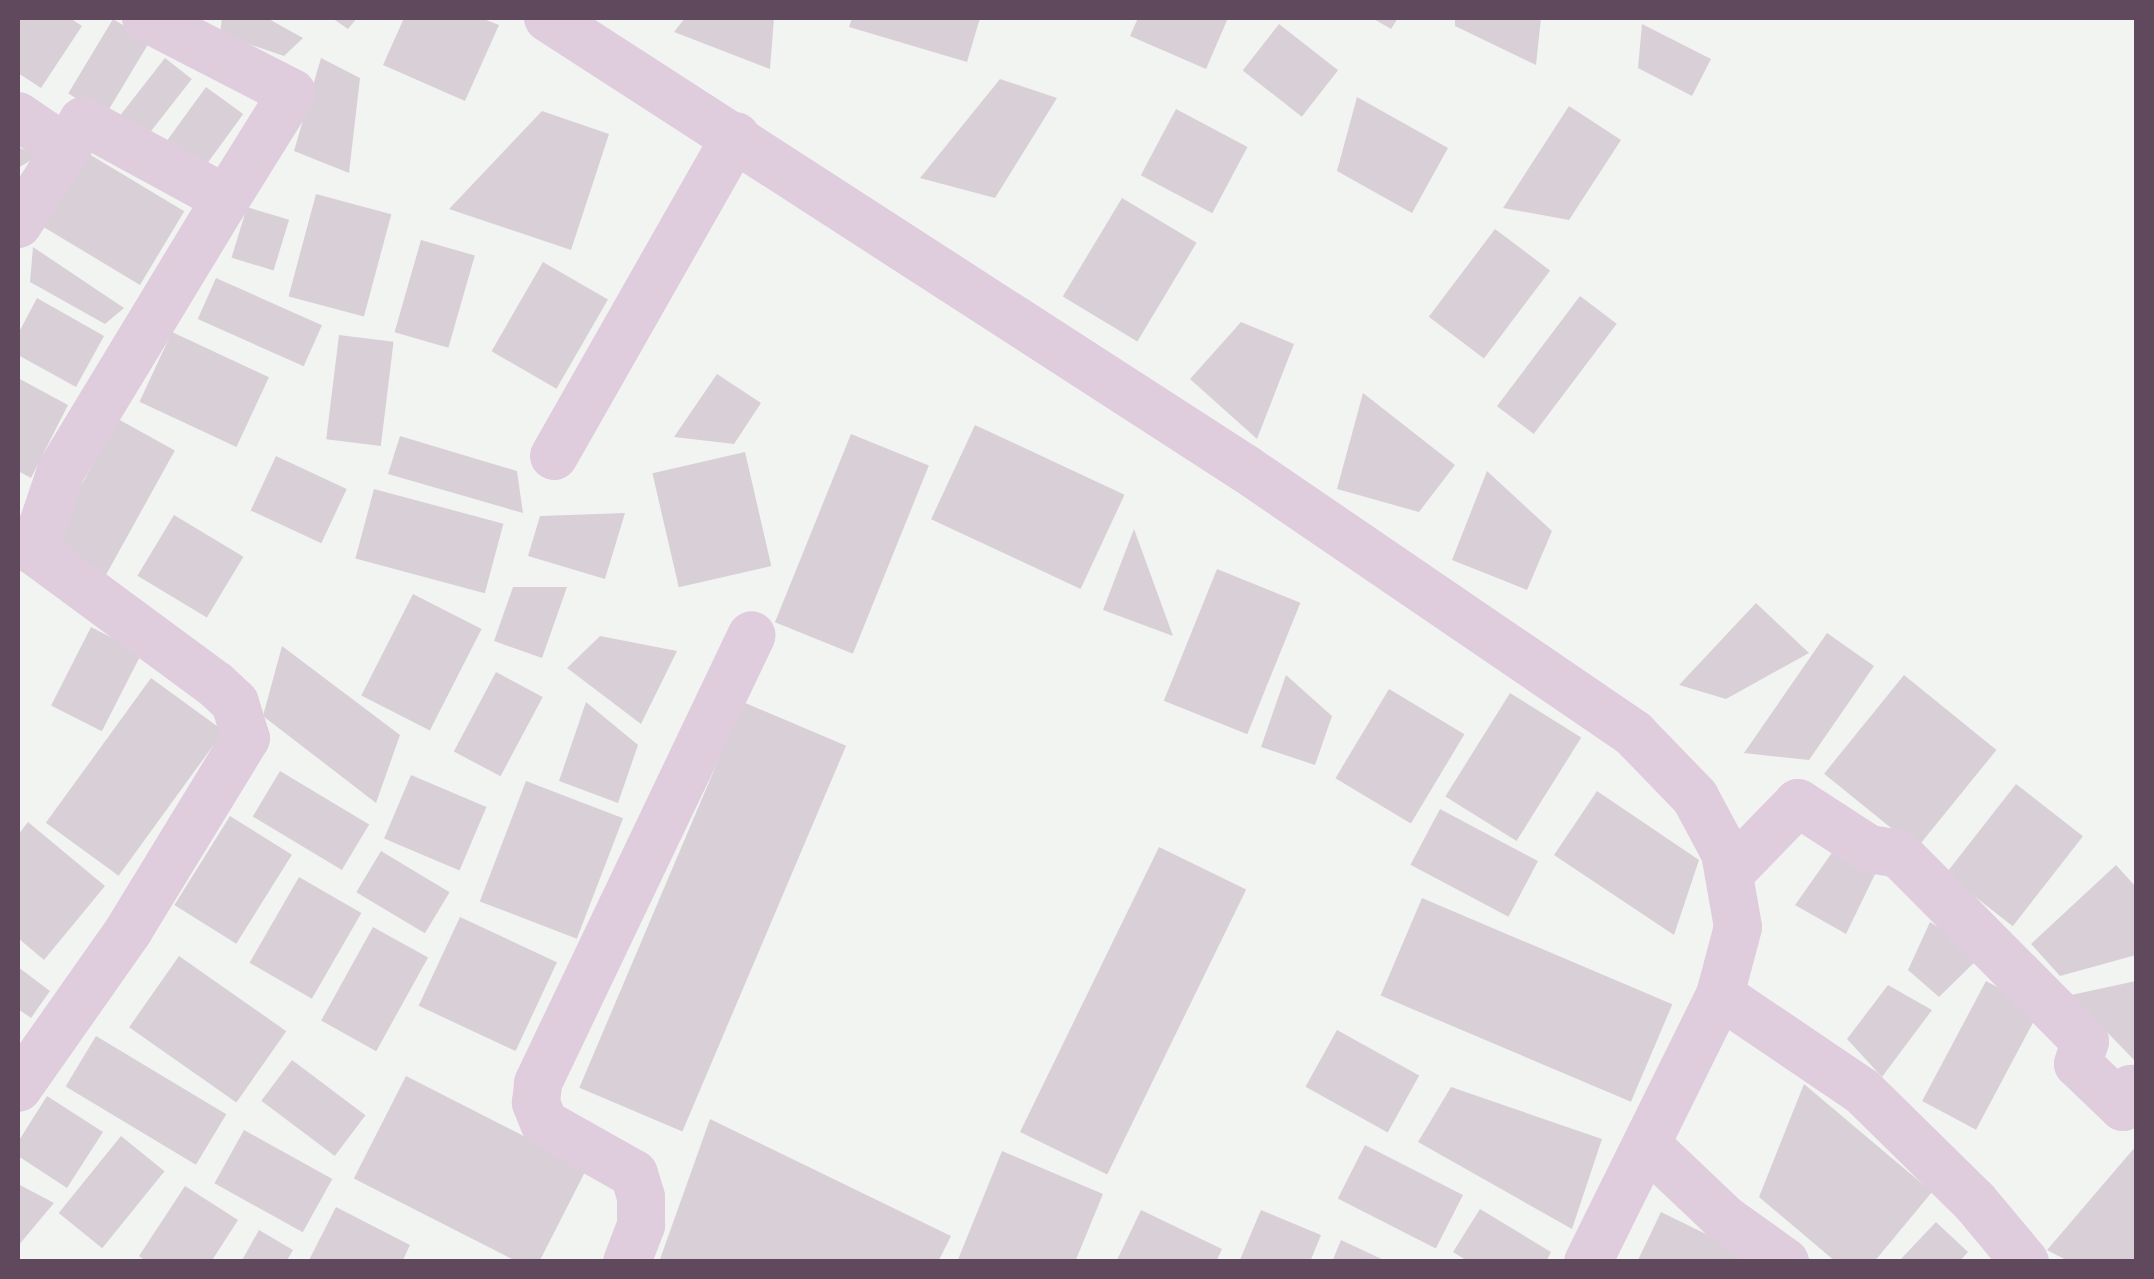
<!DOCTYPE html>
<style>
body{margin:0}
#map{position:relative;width:2154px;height:1279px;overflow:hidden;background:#f2f4f2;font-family:"Sofia Sans Condensed",sans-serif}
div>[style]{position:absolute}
.building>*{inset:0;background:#d9d0d7;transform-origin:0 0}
.street>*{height:48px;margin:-24px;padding:0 24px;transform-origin:24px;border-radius:24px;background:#dfcddd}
span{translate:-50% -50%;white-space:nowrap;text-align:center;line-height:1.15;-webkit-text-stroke:8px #fff;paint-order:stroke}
.frame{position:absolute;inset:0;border:20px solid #60485d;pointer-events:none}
</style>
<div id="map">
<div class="building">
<i style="clip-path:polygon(18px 18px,70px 18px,82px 26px,41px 88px,18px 73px)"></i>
<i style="clip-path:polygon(222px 18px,267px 18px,303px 38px,284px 56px,220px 34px)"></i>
<i style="clip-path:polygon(332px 18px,357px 18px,348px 29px)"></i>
<i style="clip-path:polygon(404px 18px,481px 18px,499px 25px,465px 101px,383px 65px)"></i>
<i style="clip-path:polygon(685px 18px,774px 18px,770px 69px,674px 32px)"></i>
<i style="clip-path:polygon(852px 18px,980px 18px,967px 62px,849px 27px)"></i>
<i style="clip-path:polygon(1138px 18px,1228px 18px,1206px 69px,1130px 36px)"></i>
<i style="clip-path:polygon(1372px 18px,1398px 18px,1391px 29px)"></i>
<i style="clip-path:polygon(1455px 18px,1541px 18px,1536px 65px,1455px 26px)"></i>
<i style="left:113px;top:19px;width:43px;height:87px;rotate:31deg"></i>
<i style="left:1279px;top:24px;width:75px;height:59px;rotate:38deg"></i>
<i style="clip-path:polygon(1642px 24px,1711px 59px,1692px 96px,1638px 68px)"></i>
<i style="left:165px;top:58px;width:34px;height:79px;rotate:38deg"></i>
<i style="clip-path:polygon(321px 58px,360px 78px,349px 173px,294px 151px)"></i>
<i style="clip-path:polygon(1000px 79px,1057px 98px,995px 198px,920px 178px)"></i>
<i style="left:206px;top:87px;width:46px;height:69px;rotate:36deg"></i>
<i style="clip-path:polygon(1357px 97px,1448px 148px,1412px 213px,1337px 171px)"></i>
<i style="clip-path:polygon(1569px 106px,1621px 140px,1569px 220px,1503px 208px)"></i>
<i style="left:1176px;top:109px;width:81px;height:75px;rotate:28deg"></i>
<i style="clip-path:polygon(542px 111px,609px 134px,571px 250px,449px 209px)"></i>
<i style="clip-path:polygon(18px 147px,38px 156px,18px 168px)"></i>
<i style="left:84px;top:151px;width:117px;height:86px;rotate:31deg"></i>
<i style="left:316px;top:194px;width:78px;height:106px;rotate:15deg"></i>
<i style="left:1122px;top:198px;width:87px;height:115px;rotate:31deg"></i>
<i style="left:247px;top:207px;width:44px;height:53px;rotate:17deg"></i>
<i style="left:1495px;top:229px;width:69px;height:110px;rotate:37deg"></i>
<i style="left:421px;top:240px;width:56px;height:96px;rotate:16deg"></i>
<i style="clip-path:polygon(33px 247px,124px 308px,105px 324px,30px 282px)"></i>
<i style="left:543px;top:262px;width:75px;height:103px;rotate:30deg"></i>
<i style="left:216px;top:278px;width:116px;height:45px;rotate:24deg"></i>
<i style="left:1580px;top:296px;width:46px;height:138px;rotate:37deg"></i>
<i style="clip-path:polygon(37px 298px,104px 336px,76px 387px,18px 355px,18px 334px)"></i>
<i style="clip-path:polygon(1241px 322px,1294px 344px,1257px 439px,1190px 379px)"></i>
<i style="left:172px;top:332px;width:107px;height:77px;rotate:25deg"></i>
<i style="left:339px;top:335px;width:55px;height:105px;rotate:7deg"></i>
<i style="clip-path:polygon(717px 374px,761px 403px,734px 444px,674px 437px)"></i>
<i style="clip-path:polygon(18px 378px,68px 405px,31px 478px,18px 471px)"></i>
<i style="clip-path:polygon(1363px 393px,1455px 465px,1419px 512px,1337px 489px)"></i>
<i style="left:118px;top:419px;width:65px;height:150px;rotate:29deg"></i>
<i style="left:975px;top:425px;width:165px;height:104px;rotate:25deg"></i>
<i style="left:851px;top:434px;width:84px;height:203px;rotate:22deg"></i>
<i style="clip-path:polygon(400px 436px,517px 471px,523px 513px,388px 474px)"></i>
<i style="left:745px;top:452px;width:117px;height:95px;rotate:77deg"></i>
<i style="left:276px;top:456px;width:78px;height:60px;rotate:25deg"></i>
<i style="clip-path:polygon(1487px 471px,1552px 531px,1527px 590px,1452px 560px)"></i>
<i style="left:374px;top:489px;width:134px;height:72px;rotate:15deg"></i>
<i style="clip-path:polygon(625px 513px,605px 579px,528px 556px,540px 516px)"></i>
<i style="left:174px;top:515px;width:81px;height:71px;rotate:31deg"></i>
<i style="clip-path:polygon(1134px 529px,1173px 636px,1103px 610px)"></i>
<i style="left:1217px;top:569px;width:90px;height:142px;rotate:22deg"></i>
<i style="clip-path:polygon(513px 587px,567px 587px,542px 658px,494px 641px)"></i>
<i style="left:413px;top:594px;width:77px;height:114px;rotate:27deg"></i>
<i style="clip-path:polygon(1756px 603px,1809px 653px,1726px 699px,1679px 685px)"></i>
<i style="left:91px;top:627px;width:57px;height:88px;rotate:27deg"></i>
<i style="clip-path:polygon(1827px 633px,1874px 666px,1809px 760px,1744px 753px)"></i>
<i style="clip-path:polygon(600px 636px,677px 651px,641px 724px,567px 668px)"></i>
<i style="clip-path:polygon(282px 646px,400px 735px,376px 803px,263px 716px)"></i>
<i style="left:496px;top:672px;width:53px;height:90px;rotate:28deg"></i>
<i style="clip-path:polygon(1286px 675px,1332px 716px,1315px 765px,1261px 747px)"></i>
<i style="left:1904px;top:675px;width:119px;height:127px;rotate:39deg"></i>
<i style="left:151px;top:678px;width:90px;height:179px;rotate:36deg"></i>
<i style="left:1389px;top:689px;width:88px;height:104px;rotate:31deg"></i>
<i style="left:1510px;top:693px;width:84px;height:122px;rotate:32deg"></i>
<i style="clip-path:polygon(586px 702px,638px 745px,618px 803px,559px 781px)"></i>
<i style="left:743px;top:702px;width:112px;height:419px;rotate:23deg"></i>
<i style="left:280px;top:771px;width:104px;height:53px;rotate:31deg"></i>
<i style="left:411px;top:775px;width:82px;height:69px;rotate:23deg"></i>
<i style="left:526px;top:781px;width:104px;height:129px;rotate:21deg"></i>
<i style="left:2016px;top:784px;width:85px;height:114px;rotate:38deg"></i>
<i style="clip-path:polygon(1597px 791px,1699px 860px,1674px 935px,1554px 855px)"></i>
<i style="left:1440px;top:809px;width:111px;height:63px;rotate:28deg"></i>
<i style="left:230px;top:816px;width:73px;height:105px;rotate:32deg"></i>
<i style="clip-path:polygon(28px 822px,105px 886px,44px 960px,18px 938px,18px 835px)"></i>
<i style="left:1159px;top:847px;width:97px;height:317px;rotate:26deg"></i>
<i style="clip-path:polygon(1836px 847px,1879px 866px,1846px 934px,1795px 905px)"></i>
<i style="left:381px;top:851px;width:80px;height:48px;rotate:31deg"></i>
<i style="clip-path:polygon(2116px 865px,2136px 887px,2136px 955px,2060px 976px,2031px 944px)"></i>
<i style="left:299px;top:877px;width:72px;height:99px;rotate:30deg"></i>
<i style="left:1422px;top:898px;width:272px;height:106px;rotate:23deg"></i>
<i style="left:460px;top:917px;width:107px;height:98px;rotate:25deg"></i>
<i style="clip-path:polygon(1930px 922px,1982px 955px,1939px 997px,1908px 970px)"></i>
<i style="left:373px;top:927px;width:63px;height:107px;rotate:29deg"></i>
<i style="left:179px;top:956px;width:131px;height:87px;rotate:35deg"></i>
<i style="clip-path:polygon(18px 967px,50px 991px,31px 1018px,18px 1009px)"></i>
<i style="left:1986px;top:981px;width:61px;height:136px;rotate:28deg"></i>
<i style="clip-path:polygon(2136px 981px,2136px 1062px,2071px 995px)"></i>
<i style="clip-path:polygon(1888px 985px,1932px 1010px,1882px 1077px,1847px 1039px)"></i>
<i style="left:1337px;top:1030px;width:94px;height:65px;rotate:29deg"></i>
<i style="left:96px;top:1036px;width:152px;height:59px;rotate:31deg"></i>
<i style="left:292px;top:1060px;width:92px;height:51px;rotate:37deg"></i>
<i style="left:406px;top:1076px;width:203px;height:115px;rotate:27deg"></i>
<i style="clip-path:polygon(1804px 1084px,1932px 1192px,1874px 1262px,1836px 1262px,1759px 1197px)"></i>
<i style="clip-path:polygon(1451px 1087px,1602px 1139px,1572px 1229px,1418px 1142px)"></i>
<i style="clip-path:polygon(47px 1096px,103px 1132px,67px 1188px,18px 1156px,18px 1142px)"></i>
<i style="clip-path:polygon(710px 1119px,951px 1236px,938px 1262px,659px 1262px)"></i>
<i style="left:244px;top:1130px;width:101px;height:61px;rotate:29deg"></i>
<i style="left:121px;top:1136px;width:56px;height:99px;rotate:39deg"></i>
<i style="left:1365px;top:1145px;width:110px;height:60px;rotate:27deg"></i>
<i style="clip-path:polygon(2136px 1146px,2136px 1262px,2070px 1262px,2047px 1250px)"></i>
<i style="clip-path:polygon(1002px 1151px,1103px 1194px,1075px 1262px,957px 1262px)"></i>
<i style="clip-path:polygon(18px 1184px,54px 1203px,18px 1246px)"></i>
<i style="clip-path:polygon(185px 1186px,238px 1220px,211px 1262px,147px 1262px,139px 1256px)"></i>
<i style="clip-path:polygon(336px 1207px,410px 1245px,402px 1262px,308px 1262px)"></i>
<i style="clip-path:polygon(1480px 1209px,1551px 1252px,1546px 1262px,1469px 1262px,1453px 1252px)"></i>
<i style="clip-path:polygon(1141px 1210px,1222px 1249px,1216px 1262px,1116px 1262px)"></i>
<i style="clip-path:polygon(1261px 1210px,1321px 1235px,1310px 1262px,1239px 1262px)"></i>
<i style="clip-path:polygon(1661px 1212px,1763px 1262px,1637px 1262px)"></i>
<i style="clip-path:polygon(1936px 1222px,1968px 1252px,1959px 1262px,1898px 1262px)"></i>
<i style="clip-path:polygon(259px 1230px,293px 1250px,286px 1262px,241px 1262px)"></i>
<i style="clip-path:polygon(1341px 1240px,1388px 1262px,1332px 1262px)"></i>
</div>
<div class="street">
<i style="left:146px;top:18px;width:164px;rotate:27.2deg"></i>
<i style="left:292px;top:93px;width:125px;rotate:121.9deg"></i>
<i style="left:548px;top:18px;width:831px;rotate:32.87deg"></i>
<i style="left:1246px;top:469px;width:470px;rotate:34.3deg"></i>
<i style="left:1634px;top:734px;width:88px;rotate:45.9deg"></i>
<i style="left:1695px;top:797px;width:64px;rotate:61.8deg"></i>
<i style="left:1725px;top:853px;width:75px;rotate:80deg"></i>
<i style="left:1738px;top:927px;width:70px;rotate:104.8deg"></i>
<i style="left:1720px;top:995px;width:298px;rotate:116.3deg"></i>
<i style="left:18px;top:116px;width:58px;rotate:34.5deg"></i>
<i style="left:66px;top:149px;width:89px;rotate:122.6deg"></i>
<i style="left:554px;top:456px;width:368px;rotate:-60.4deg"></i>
<i style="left:18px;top:539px;width:246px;rotate:36.4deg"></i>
<i style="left:216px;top:685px;width:26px;rotate:43deg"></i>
<i style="left:235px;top:703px;width:37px;rotate:73deg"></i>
<i style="left:246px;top:738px;width:225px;rotate:121.4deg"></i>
<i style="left:129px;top:930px;width:193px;rotate:125.1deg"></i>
<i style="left:34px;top:551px;width:84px;rotate:-71.4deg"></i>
<i style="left:61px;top:471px;width:318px;rotate:-58.8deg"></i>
<i style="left:226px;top:199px;width:163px;rotate:-151.4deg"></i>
<i style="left:83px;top:121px;width:33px;rotate:121deg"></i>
<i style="left:1729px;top:874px;width:99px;rotate:-45.8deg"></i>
<i style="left:1798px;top:803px;width:85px;rotate:32.9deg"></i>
<i style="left:1869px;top:849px;width:30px;rotate:9deg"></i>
<i style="left:1899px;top:854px;width:264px;rotate:45.2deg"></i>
<i style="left:2085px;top:1041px;width:24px;rotate:107deg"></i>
<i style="left:2078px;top:1064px;width:62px;rotate:43.7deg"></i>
<i style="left:2123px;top:1107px;width:20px;rotate:-66deg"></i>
<i style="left:2131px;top:1089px;width:6px;rotate:39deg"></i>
<i style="left:1720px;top:995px;width:171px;rotate:34.1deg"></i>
<i style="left:1862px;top:1091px;width:158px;rotate:44.5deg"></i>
<i style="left:1975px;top:1202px;width:78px;rotate:50.2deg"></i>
<i style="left:1647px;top:1145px;width:108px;rotate:43.5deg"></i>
<i style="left:1725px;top:1219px;width:74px;rotate:35.6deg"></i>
<i style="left:627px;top:1262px;width:40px;rotate:-69deg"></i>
<i style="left:641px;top:1225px;width:28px;rotate:-90deg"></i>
<i style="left:641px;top:1197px;width:24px;rotate:-107deg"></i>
<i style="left:634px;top:1174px;width:103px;rotate:-150.5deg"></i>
<i style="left:544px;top:1123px;width:22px;rotate:-112deg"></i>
<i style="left:536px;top:1103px;width:20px;rotate:-84deg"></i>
<i style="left:538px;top:1083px;width:496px;rotate:-64.5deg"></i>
</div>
<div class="frame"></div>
</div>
